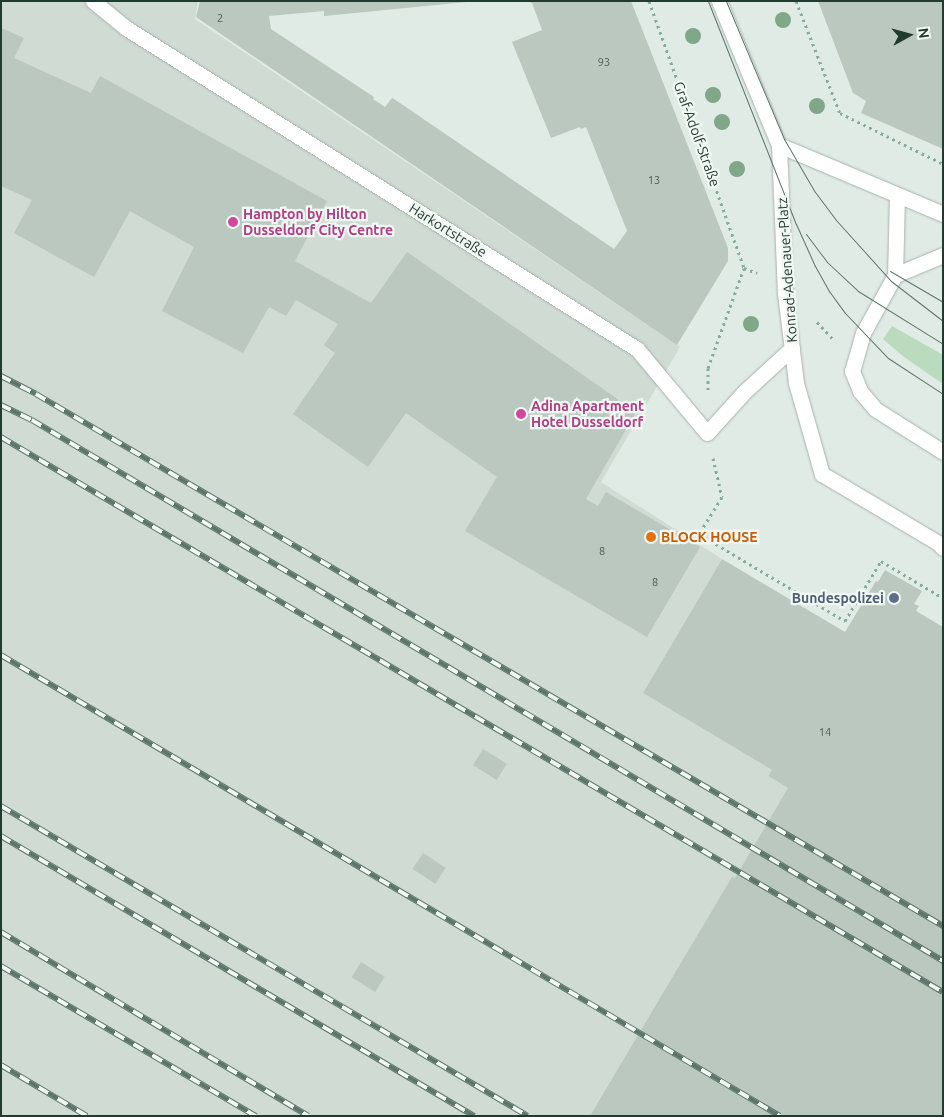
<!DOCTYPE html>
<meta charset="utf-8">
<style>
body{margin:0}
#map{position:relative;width:944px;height:1117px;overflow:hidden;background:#e1ebe5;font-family:Ubuntu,sans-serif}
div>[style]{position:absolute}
.built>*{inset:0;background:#cfdbd3}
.green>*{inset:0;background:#bbdbbe}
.building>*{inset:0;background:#bac8c0;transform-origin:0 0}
.path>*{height:3px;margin-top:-1.5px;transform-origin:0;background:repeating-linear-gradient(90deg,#83ad98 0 2.5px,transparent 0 6.5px)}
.roads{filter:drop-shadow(0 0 1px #a4b3ab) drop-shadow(0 0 1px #a4b3ab)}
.minor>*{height:15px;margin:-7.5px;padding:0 7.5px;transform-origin:7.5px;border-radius:7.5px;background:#fff}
.tram>*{height:1px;margin:-0.5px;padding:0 0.5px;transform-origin:0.5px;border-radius:0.5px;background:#5d766b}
.rail>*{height:5.5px;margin-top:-2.75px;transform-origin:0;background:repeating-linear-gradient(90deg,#f1f8f3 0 11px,#5d766b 0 22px);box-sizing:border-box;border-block:1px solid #5d766b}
.trees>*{width:16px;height:16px;margin:-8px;border-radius:50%;background:#7fa788}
.dots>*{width:14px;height:14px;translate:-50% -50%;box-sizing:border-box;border:2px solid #f1f8f3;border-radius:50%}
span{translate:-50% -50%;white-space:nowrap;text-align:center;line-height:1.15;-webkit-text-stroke:4.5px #f1f8f3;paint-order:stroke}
.number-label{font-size:11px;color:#485e54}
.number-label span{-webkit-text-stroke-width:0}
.street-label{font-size:14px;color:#223b30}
.hotel-label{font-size:14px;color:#b23c85;font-weight:700}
.left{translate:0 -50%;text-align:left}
.food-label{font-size:14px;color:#c56008;font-weight:700}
.service-label{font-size:14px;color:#4e5e75;font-weight:700}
.right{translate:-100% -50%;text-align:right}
.frame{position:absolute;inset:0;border:2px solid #223b30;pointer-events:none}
.north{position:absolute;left:884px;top:10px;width:50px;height:50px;-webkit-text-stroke:4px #f1f8f3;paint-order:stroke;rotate:83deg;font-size:14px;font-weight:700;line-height:20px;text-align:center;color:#223b30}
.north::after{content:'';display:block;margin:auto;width:18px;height:22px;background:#223b30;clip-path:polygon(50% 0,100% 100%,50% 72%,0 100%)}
</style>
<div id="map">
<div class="built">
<i style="clip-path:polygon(1px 1px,198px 1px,195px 19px,680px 347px,601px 482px,722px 559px,643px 693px,772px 770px,768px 776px,943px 881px,943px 1116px,1px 1116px)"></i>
</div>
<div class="green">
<i style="clip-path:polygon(892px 326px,943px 355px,943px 384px,904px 357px,883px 339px)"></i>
</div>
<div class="building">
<i style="clip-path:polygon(200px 1px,477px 1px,324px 16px,324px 11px,269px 16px,271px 29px,374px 97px,373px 99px,385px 107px,392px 98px,394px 99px,614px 249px,627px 231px,586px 127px,581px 129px,580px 127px,551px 138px,512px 42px,542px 30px,532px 3px,527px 1px,631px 1px,728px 248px,728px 261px,677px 345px,196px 17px)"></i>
<i style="clip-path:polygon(818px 1px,943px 1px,943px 149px,861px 113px,866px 101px,853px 93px)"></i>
<i style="clip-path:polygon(1px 28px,24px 38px,14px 58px,91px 93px,100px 76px,327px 201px,295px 261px,371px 303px,407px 252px,636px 412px,586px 499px,598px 506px,606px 492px,700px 547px,647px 637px,465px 531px,497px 477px,406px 413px,368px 467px,293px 414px,335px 353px,324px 345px,338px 324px,296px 300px,286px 316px,269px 307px,243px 353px,162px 311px,194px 247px,130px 211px,94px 277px,14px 233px,32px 200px,1px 186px)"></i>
<i style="clip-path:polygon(722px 559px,845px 632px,876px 581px,878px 582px,885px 570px,922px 591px,914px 604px,919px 606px,916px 611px,943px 627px,943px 1116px,590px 1116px,732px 877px,735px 878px,788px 788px,768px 776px,772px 770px,643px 693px)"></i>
<i style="left:483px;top:749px;width:28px;height:19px;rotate:32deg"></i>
<i style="left:423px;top:853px;width:27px;height:19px;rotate:33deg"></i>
<i style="left:361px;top:962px;width:28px;height:18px;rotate:32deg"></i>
</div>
<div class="path">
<i style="left:649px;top:1px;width:283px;rotate:70.4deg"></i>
<i style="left:796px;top:1px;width:120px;rotate:68.6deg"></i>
<i style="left:840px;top:113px;width:115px;rotate:26.3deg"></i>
<i style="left:744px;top:268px;width:14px;rotate:21deg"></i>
<i style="left:817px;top:322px;width:22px;rotate:47deg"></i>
<i style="left:708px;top:390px;width:22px;rotate:-90deg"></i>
<i style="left:708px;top:368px;width:106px;rotate:-70.2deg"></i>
<i style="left:713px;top:458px;width:40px;rotate:77deg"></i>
<i style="left:722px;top:497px;width:44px;rotate:121.9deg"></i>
<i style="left:699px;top:534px;width:170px;rotate:30.8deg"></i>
<i style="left:845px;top:621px;width:70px;rotate:-59deg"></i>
<i style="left:881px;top:561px;width:72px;rotate:30.8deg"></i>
</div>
<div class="roads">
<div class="minor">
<i style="left:93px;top:1px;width:43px;rotate:39.3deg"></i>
<i style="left:126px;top:28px;width:603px;rotate:32.14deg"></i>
<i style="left:637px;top:349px;width:109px;rotate:50.2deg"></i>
<i style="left:707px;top:433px;width:55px;rotate:-47.9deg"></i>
<i style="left:744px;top:392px;width:65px;rotate:-42.5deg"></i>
<i style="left:719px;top:1px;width:156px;rotate:67.4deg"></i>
<i style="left:779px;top:145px;width:148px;rotate:87.7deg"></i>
<i style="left:785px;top:293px;width:91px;rotate:83deg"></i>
<i style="left:796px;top:383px;width:95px;rotate:74.1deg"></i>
<i style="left:822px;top:474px;width:135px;rotate:30.7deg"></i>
<i style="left:938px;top:543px;width:7px;rotate:45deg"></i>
<i style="left:779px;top:145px;width:178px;rotate:22.8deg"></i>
<i style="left:897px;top:195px;width:80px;rotate:91.4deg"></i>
<i style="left:895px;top:275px;width:66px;rotate:118.9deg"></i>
<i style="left:863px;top:333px;width:40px;rotate:106deg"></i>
<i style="left:852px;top:371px;width:22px;rotate:68deg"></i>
<i style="left:860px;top:391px;width:23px;rotate:50deg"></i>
<i style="left:875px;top:409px;width:80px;rotate:32.3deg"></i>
<i style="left:895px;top:275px;width:52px;rotate:-22.6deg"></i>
</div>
</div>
<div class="tram">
<i style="left:708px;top:1px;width:240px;rotate:68.5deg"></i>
<i style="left:796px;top:224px;width:46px;rotate:65.7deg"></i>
<i style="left:815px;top:266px;width:29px;rotate:61deg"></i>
<i style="left:829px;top:291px;width:27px;rotate:54deg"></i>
<i style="left:845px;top:313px;width:62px;rotate:46.3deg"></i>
<i style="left:888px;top:358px;width:66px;rotate:33.2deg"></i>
<i style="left:726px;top:1px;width:150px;rotate:67.2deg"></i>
<i style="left:784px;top:139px;width:61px;rotate:59.7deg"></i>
<i style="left:815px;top:192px;width:35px;rotate:53deg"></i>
<i style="left:836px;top:220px;width:82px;rotate:48deg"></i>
<i style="left:891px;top:281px;width:66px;rotate:37.6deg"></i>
<i style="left:806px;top:234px;width:35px;rotate:53deg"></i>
<i style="left:827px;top:262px;width:42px;rotate:43.1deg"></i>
<i style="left:858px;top:291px;width:100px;rotate:31.9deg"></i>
<i style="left:890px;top:271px;width:61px;rotate:30.3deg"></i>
</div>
<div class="rail">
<i style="left:1px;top:376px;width:39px;rotate:27deg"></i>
<i style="left:36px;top:394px;width:1052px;rotate:30.39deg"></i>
<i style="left:1px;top:405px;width:34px;rotate:26deg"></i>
<i style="left:32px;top:420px;width:1060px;rotate:30.7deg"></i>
<i style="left:1px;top:437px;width:1093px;rotate:30.51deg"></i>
<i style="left:1px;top:655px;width:905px;rotate:30.62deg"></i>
<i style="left:1px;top:806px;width:611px;rotate:30.47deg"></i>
<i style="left:1px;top:836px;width:550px;rotate:30.62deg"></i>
<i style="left:1px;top:932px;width:358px;rotate:30.9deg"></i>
<i style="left:1px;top:966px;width:296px;rotate:30.5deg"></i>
<i style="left:1px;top:1065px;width:100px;rotate:30.7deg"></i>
</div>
<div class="trees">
<i style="left:783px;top:20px"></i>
<i style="left:693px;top:36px"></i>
<i style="left:713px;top:95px"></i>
<i style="left:817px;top:106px"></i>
<i style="left:722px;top:122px"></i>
<i style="left:737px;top:169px"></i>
<i style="left:751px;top:324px"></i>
</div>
<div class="dots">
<i style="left:233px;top:222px;background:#d1479c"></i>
<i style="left:521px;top:414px;background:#d1479c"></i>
<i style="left:651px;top:537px;background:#e8710a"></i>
<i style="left:894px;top:598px;background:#5c6f8a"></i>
</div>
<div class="number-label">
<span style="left:220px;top:18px">2</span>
<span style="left:604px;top:62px">93</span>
<span style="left:654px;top:180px">13</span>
<span style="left:602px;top:551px">8</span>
<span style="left:655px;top:582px">8</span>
<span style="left:825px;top:732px">14</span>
</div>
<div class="street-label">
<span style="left:697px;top:134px;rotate:70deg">Graf-Adolf-Straße</span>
<span style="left:448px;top:230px;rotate:32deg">Harkortstraße</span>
<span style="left:787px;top:270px;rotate:-94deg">Konrad-Adenauer-Platz</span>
</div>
<div class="hotel-label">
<span class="left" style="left:243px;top:222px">Hampton by Hilton<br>Dusseldorf City Centre</span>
<span class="left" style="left:531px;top:414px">Adina Apartment<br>Hotel Dusseldorf</span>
</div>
<div class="food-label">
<span class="left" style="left:661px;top:537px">BLOCK HOUSE</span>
</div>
<div class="service-label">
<span class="right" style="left:884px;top:598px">Bundespolizei</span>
</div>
<div class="frame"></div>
<div class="north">N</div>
</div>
